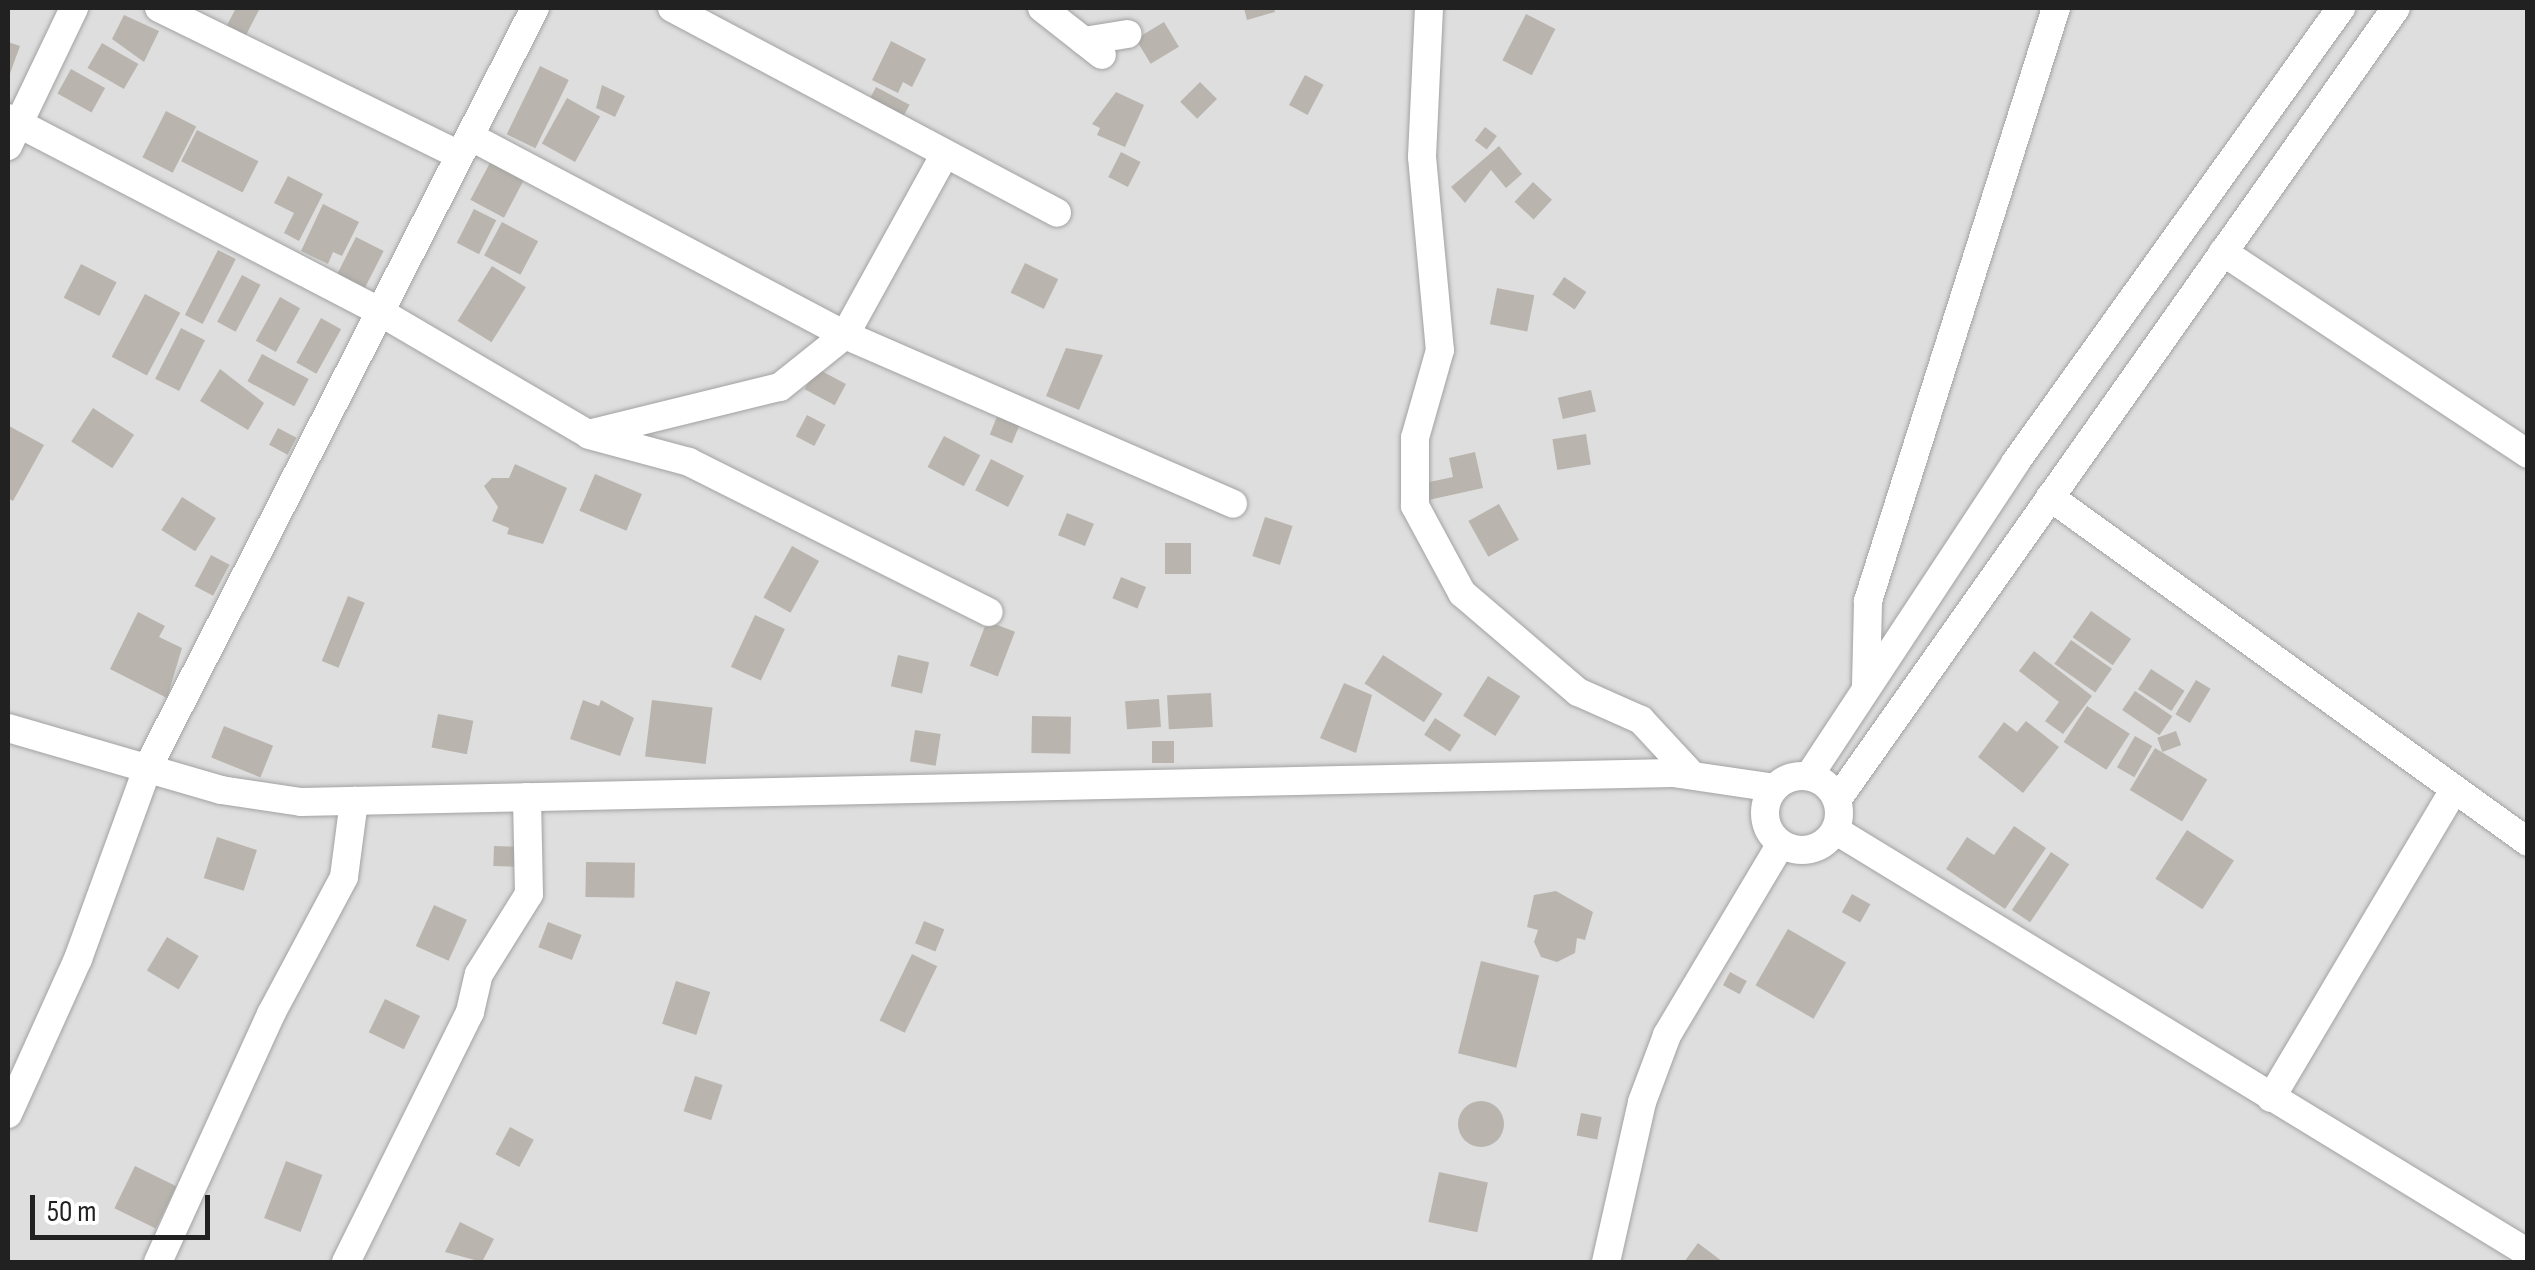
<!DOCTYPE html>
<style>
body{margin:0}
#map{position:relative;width:2535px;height:1270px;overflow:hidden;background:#f0eee8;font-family:"Sofia Sans Condensed",sans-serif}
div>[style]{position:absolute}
.residential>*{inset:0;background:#dfdede;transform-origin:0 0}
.building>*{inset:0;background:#b9b5ae;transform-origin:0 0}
.round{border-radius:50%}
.roads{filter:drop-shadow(0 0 2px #a2a2a2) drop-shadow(0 0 2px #a2a2a2)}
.minor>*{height:28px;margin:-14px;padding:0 14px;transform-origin:14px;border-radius:14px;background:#fff}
.minor>.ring{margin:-14px;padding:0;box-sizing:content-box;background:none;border:28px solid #fff;border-radius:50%}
span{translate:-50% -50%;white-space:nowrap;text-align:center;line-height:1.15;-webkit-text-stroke:10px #fff;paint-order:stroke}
.frame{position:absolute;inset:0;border:10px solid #212121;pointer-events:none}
.scale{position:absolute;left:30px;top:1195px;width:180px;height:45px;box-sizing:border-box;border:5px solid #212121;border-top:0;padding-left:12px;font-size:30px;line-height:35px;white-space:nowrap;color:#212121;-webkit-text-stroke:8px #fff;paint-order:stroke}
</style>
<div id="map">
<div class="residential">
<i style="left:8px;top:8px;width:2519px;height:1254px"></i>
</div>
<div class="building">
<i style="clip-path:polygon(236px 8px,260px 8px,245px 37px,226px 27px)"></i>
<i style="clip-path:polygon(1244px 8px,1274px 8px,1275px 12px,1247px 20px)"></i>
<i style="left:1526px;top:14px;width:33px;height:52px;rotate:27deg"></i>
<i style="clip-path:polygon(124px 15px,159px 31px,144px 62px,112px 39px)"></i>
<i style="left:1164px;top:22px;width:29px;height:33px;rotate:59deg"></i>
<i style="clip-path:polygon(891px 41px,926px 59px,912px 87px,903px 82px,898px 93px,872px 80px)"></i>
<i style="clip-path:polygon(8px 42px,20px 46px,8px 79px)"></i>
<i style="left:102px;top:43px;width:42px;height:29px;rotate:30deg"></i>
<i style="left:540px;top:66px;width:32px;height:76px;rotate:26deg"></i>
<i style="left:71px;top:69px;width:39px;height:28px;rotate:29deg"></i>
<i style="left:1305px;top:75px;width:21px;height:34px;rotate:28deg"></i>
<i style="left:1200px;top:82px;width:24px;height:28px;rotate:45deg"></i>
<i style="clip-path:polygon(602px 85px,625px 96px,615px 117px,596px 108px)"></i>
<i style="left:876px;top:87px;width:38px;height:22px;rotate:28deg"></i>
<i style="clip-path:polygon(1116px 92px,1144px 105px,1125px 147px,1097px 135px,1100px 128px,1092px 124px)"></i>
<i style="left:567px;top:98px;width:38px;height:52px;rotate:29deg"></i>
<i style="left:166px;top:111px;width:34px;height:52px;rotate:27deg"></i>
<i style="left:1485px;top:127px;width:15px;height:17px;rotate:37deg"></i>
<i style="left:197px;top:130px;width:69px;height:35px;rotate:27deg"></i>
<i style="clip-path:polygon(1499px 146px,1522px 174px,1506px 188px,1491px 170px,1465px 203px,1451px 187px)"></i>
<i style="left:1121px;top:152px;width:22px;height:28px;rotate:27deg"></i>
<i style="left:491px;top:161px;width:38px;height:44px;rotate:28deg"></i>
<i style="clip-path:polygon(288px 176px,323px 194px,299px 241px,284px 233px,294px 213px,274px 203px)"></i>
<i style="left:1533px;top:182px;width:26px;height:27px;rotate:43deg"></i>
<i style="clip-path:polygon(323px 204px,359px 222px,342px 256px,333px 252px,328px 264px,301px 251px)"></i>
<i style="left:474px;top:209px;width:25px;height:38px;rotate:27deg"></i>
<i style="left:502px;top:222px;width:41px;height:38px;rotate:28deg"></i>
<i style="left:356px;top:237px;width:31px;height:42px;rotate:27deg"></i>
<i style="left:218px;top:250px;width:20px;height:73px;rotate:27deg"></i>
<i style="left:1025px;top:263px;width:37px;height:33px;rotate:26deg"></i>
<i style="left:81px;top:264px;width:40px;height:38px;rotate:27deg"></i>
<i style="left:492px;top:266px;width:40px;height:65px;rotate:32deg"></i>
<i style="left:242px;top:275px;width:21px;height:53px;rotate:28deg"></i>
<i style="left:1564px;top:277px;width:27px;height:21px;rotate:34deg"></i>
<i style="left:1497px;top:288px;width:38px;height:37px;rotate:11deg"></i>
<i style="left:145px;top:294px;width:40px;height:71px;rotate:28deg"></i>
<i style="left:280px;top:297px;width:23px;height:50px;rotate:29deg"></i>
<i style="left:321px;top:318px;width:23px;height:51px;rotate:29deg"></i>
<i style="left:181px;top:328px;width:27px;height:57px;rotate:27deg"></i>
<i style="clip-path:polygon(1066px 348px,1103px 355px,1079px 410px,1046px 396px)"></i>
<i style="left:262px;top:354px;width:53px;height:31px;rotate:28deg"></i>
<i style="left:816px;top:368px;width:34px;height:24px;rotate:28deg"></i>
<i style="clip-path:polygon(220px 369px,264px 403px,248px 430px,200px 401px)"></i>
<i style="left:1591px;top:390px;width:22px;height:34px;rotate:77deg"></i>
<i style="left:93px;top:408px;width:49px;height:40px;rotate:33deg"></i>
<i style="left:998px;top:414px;width:24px;height:22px;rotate:22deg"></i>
<i style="left:807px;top:415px;width:21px;height:24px;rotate:28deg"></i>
<i style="clip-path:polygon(9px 426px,44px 445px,13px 501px,8px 498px)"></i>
<i style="left:278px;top:428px;width:21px;height:19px;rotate:28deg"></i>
<i style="left:1586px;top:434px;width:31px;height:34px;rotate:81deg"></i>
<i style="left:944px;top:436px;width:41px;height:35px;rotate:28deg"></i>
<i style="clip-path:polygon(1475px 452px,1483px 488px,1424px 501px,1420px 484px,1453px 477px,1449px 458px)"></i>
<i style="left:991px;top:459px;width:37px;height:35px;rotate:27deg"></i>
<i style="clip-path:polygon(515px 464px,567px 488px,543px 544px,507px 534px,509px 528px,492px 521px,498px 507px,484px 486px,492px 478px,509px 478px)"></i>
<i style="left:595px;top:474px;width:51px;height:40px;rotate:23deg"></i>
<i style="left:182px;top:497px;width:40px;height:39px;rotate:32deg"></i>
<i style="left:1499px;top:504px;width:41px;height:35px;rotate:61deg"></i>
<i style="left:1067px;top:513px;width:29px;height:24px;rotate:22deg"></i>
<i style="left:1265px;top:517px;width:29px;height:41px;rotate:18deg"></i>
<i style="left:1165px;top:543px;width:26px;height:31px"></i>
<i style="left:792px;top:546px;width:31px;height:59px;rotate:29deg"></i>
<i style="left:211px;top:555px;width:21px;height:35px;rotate:28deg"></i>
<i style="left:1121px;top:577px;width:27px;height:23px;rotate:22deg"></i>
<i style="left:348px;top:596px;width:18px;height:70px;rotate:22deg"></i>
<i style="left:2091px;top:611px;width:49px;height:32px;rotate:35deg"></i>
<i style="clip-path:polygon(138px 612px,165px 626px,159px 637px,182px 648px,167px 698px,110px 669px)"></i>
<i style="left:755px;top:615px;width:33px;height:57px;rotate:25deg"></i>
<i style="left:987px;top:621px;width:30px;height:48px;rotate:21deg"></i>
<i style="left:2071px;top:640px;width:50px;height:29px;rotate:35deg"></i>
<i style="clip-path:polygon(2034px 651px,2092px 696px,2063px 734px,2045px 721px,2059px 702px,2019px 671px)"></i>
<i style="left:898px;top:655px;width:32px;height:32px;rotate:13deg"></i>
<i style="left:1383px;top:655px;width:71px;height:34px;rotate:33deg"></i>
<i style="left:2151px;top:669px;width:40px;height:24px;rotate:33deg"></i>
<i style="left:1488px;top:676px;width:38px;height:47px;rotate:32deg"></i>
<i style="left:2196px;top:680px;width:17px;height:40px;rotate:31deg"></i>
<i style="clip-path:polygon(1344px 683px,1372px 695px,1356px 753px,1320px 738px)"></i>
<i style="left:2135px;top:691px;width:45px;height:23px;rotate:34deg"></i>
<i style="left:1211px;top:693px;width:34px;height:44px;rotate:87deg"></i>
<i style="left:1159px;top:699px;width:28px;height:34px;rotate:86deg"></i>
<i style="clip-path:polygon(583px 700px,599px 706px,601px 700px,634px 718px,620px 756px,570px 739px)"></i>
<i style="left:652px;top:700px;width:61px;height:57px;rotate:7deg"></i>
<i style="left:2087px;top:706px;width:51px;height:43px;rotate:33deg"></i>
<i style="left:438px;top:714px;width:36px;height:34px;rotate:11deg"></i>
<i style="left:1032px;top:716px;width:39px;height:37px;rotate:1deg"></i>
<i style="left:1435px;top:718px;width:31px;height:20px;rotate:33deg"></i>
<i style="clip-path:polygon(2026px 721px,2059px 747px,2023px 793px,1978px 757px,2004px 722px,2017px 732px)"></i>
<i style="left:224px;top:726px;width:53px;height:34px;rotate:22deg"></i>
<i style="left:915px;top:730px;width:26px;height:32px;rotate:9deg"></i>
<i style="left:2176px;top:731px;width:15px;height:20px;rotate:70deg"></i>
<i style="left:2135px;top:736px;width:20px;height:36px;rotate:30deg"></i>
<i style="left:1152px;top:741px;width:22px;height:22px"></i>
<i style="left:2155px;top:748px;width:61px;height:49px;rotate:31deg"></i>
<i style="clip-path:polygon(2014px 826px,2046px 848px,2005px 909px,1946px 869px,1967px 837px,1994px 855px)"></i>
<i style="left:2187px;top:830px;width:56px;height:58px;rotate:33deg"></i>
<i style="left:217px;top:837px;width:42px;height:43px;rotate:18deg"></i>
<i style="left:494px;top:846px;width:23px;height:20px;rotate:2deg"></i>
<i style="left:2051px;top:852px;width:22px;height:70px;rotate:34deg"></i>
<i style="left:586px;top:862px;width:49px;height:35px;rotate:1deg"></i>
<i style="clip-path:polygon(1556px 891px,1593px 912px,1585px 940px,1577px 938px,1575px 953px,1557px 962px,1541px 957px,1534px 942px,1538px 930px,1527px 927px,1534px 895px)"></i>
<i style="left:1852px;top:894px;width:21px;height:21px;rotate:29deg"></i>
<i style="left:434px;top:905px;width:36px;height:45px;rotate:24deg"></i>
<i style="left:924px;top:921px;width:22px;height:24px;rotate:22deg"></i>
<i style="left:548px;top:922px;width:36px;height:27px;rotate:21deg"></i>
<i style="left:1788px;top:929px;width:67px;height:65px;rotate:30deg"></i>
<i style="left:167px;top:937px;width:37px;height:39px;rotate:31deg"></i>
<i style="left:912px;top:954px;width:28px;height:74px;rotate:26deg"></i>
<i style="left:1481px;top:961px;width:60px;height:95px;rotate:14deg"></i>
<i style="left:1730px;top:972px;width:19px;height:15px;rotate:28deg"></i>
<i style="left:676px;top:981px;width:36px;height:45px;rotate:18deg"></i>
<i style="left:385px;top:999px;width:39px;height:37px;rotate:26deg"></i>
<i style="left:695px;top:1076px;width:29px;height:37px;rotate:18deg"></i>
<i class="round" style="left:1458px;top:1101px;width:46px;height:46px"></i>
<i style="left:1581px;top:1113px;width:21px;height:23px;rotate:11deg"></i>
<i style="left:510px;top:1127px;width:27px;height:31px;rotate:28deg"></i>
<i style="left:286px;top:1161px;width:39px;height:61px;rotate:21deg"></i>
<i style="left:135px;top:1166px;width:46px;height:47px;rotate:26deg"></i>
<i style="left:1439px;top:1172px;width:50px;height:51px;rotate:12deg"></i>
<i style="clip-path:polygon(460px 1222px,494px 1239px,482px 1262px,445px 1252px)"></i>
<i style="clip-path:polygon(1698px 1243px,1723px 1262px,1684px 1262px)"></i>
</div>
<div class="roads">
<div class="minor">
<i style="left:159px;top:8px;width:334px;rotate:26.1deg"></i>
<i style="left:672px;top:8px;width:436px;rotate:28deg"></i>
<i style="left:1042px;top:8px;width:76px;rotate:38.1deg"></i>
<i style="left:1429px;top:8px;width:149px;rotate:92.7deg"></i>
<i style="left:1422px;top:157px;width:194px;rotate:84.7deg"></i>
<i style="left:1440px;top:350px;width:91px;rotate:105.9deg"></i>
<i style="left:1415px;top:438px;width:68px;rotate:90deg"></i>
<i style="left:1415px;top:506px;width:99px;rotate:61.6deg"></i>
<i style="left:1462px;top:593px;width:153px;rotate:40.5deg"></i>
<i style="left:1578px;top:692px;width:69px;rotate:24deg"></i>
<i style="left:1641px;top:720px;width:74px;rotate:47.2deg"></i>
<i style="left:1084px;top:41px;width:44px;rotate:-9.2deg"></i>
<i style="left:8px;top:118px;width:420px;rotate:27.5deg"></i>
<i style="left:380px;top:312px;width:241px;rotate:30.4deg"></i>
<i style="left:588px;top:434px;width:198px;rotate:-13.8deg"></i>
<i style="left:780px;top:387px;width:83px;rotate:-38.7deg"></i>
<i style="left:845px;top:335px;width:207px;rotate:-61.1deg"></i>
<i style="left:473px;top:138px;width:421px;rotate:27.9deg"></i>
<i style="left:845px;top:335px;width:423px;rotate:23.5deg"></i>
<i style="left:8px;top:146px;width:153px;rotate:-64.4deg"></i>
<i style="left:2223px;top:252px;width:366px;rotate:33.5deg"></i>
<i style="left:589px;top:435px;width:104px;rotate:15.1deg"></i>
<i style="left:689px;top:462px;width:335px;rotate:26.6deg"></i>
<i style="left:2050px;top:497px;width:589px;rotate:35.82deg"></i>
<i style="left:1866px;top:685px;width:84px;rotate:-88.6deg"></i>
<i style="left:1868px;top:601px;width:622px;rotate:-72.41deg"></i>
<i style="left:8px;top:728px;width:222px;rotate:16.2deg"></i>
<i style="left:221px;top:790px;width:81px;rotate:8.5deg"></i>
<i style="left:301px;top:802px;width:1372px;rotate:-1.21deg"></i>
<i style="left:1673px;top:773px;width:102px;rotate:8.4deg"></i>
<i style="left:1809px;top:776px;width:375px;rotate:-56.6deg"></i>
<i style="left:2015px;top:463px;width:560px;rotate:-54.38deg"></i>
<i class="ring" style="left:1765px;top:776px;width:46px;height:46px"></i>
<i style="left:1837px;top:800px;width:969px;rotate:-54.79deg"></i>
<i style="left:1835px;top:830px;width:812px;rotate:31.4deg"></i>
<i style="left:2271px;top:1098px;width:358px;rotate:-59.3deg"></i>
<i style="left:8px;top:1114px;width:170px;rotate:-65.7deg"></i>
<i style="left:78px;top:959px;width:204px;rotate:-70deg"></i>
<i style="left:148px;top:767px;width:852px;rotate:-62.98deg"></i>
<i style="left:158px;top:1262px;width:273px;rotate:-65.5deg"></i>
<i style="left:271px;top:1014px;width:155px;rotate:-61.9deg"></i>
<i style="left:344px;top:877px;width:77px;rotate:-82.5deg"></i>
<i style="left:346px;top:1262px;width:279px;rotate:-63.6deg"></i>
<i style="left:470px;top:1012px;width:39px;rotate:-77deg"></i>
<i style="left:479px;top:974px;width:94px;rotate:-58deg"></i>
<i style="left:529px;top:894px;width:97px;rotate:-91.2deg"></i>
<i style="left:1606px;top:1262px;width:164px;rotate:-77.3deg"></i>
<i style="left:1642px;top:1102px;width:72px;rotate:-69.5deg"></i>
<i style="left:1667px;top:1035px;width:222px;rotate:-59.2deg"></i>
</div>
</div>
<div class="frame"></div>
<div class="scale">50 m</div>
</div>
